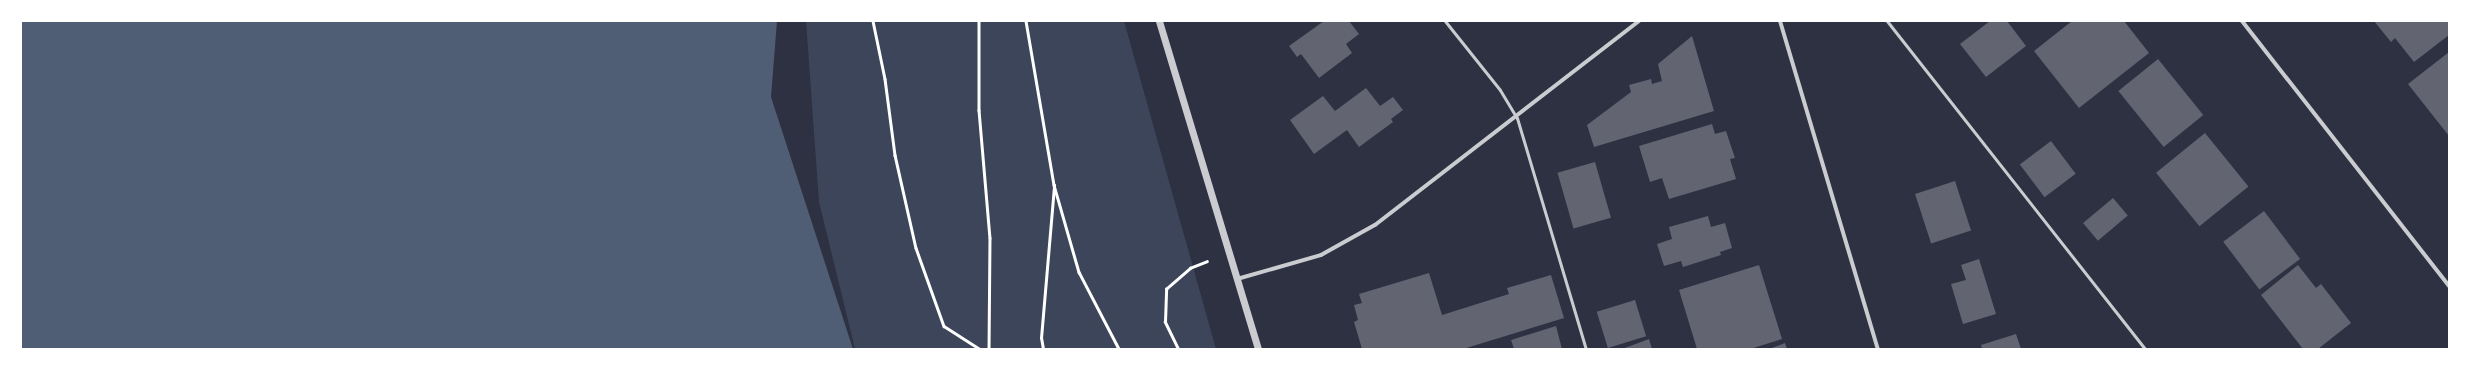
<!DOCTYPE html>
<style>
body{margin:0}
#map{position:relative;width:2470px;height:370px;overflow:hidden;background:#2d3142;font-family:"Open Sans",sans-serif}
div>[style]{position:absolute}
.green>*{inset:0;background:#3c4559}
.water>*{inset:0;background:#4f5d75}
.building>*{inset:0;background:#626471;transform-origin:0 0}
.path>*{height:2.5px;margin:-1.25px;padding:0 1.25px;transform-origin:1.25px;border-radius:1.25px;background:#fff}
.service>*{height:3px;margin:-1.5px;padding:0 1.5px;transform-origin:1.5px;border-radius:1.5px;background:#caccd0}
.minor>*{height:4px;margin:-2px;padding:0 2px;transform-origin:2px;border-radius:2px;background:#caccd0}
.tertiary>*{height:7px;margin:-3.5px;padding:0 3.5px;transform-origin:3.5px;border-radius:3.5px;background:#caccd0}
span{translate:-50% -50%;white-space:nowrap;text-align:center;line-height:1.15;-webkit-text-stroke:3px #fff;paint-order:stroke}
.frame{position:absolute;inset:0;border:22px solid #fff;pointer-events:none}
</style>
<div id="map">
<div class="green">
<i style="clip-path:polygon(806px 21px,1124px 21px,1216px 349px,855px 349px,819px 202px)"></i>
</div>
<div class="water">
<i style="clip-path:polygon(21px 21px,777px 21px,771px 97px,853px 349px,21px 349px)"></i>
</div>
<div class="building">
<i style="clip-path:polygon(1324px 21px,1349px 21px,1359px 34px,1346px 44px,1352px 53px,1319px 78px,1301px 54px,1297px 57px,1289px 46px)"></i>
<i style="clip-path:polygon(1990px 21px,2007px 21px,2026px 46px,1986px 77px,1960px 44px)"></i>
<i style="clip-path:polygon(2072px 21px,2124px 21px,2149px 53px,2079px 108px,2034px 51px)"></i>
<i style="clip-path:polygon(2374px 21px,2449px 21px,2449px 35px,2414px 62px,2395px 38px,2391px 42px)"></i>
<i style="clip-path:polygon(1692px 36px,1714px 111px,1594px 147px,1587px 125px,1631px 92px,1629px 85px,1651px 79px,1652px 84px,1662px 81px,1658px 64px)"></i>
<i style="clip-path:polygon(2449px 52px,2449px 136px,2408px 84px)"></i>
<i style="left:2158px;top:59px;width:72px;height:51px;rotate:51deg"></i>
<i style="clip-path:polygon(1366px 88px,1380px 106px,1393px 97px,1403px 110px,1391px 119px,1393px 122px,1359px 147px,1347px 130px,1314px 154px,1290px 120px,1323px 96px,1335px 111px)"></i>
<i style="clip-path:polygon(1712px 124px,1715px 134px,1726px 131px,1735px 158px,1730px 159px,1736px 179px,1669px 199px,1662px 178px,1650px 182px,1639px 146px)"></i>
<i style="left:2205px;top:133px;width:69px;height:63px;rotate:51deg"></i>
<i style="left:2051px;top:141px;width:41px;height:39px;rotate:53deg"></i>
<i style="left:1595px;top:162px;width:58px;height:39px;rotate:74deg"></i>
<i style="left:1955px;top:181px;width:52px;height:42px;rotate:72deg"></i>
<i style="left:2113px;top:198px;width:23px;height:39px;rotate:50deg"></i>
<i style="left:2264px;top:211px;width:60px;height:51px;rotate:53deg"></i>
<i style="clip-path:polygon(1708px 216px,1711px 227px,1725px 223px,1732px 248px,1720px 252px,1721px 255px,1683px 267px,1681px 261px,1664px 266px,1657px 244px,1672px 239px,1669px 227px)"></i>
<i style="clip-path:polygon(1979px 259px,1996px 314px,1963px 324px,1951px 284px,1966px 280px,1961px 265px)"></i>
<i style="clip-path:polygon(1759px 265px,1782px 339px,1750px 349px,1697px 349px,1679px 290px)"></i>
<i style="clip-path:polygon(2298px 265px,2316px 288px,2321px 284px,2351px 323px,2318px 349px,2303px 349px,2261px 295px)"></i>
<i style="clip-path:polygon(1429px 273px,1442px 315px,1509px 294px,1507px 288px,1551px 275px,1564px 318px,1463px 349px,1362px 349px,1354px 322px,1358px 320px,1354px 305px,1362px 303px,1359px 294px)"></i>
<i style="left:1635px;top:300px;width:38px;height:40px;rotate:73deg"></i>
<i style="clip-path:polygon(1556px 326px,1562px 349px,1514px 349px,1511px 340px)"></i>
<i style="clip-path:polygon(2016px 334px,2021px 349px,1982px 349px,1981px 345px)"></i>
<i style="clip-path:polygon(1649px 339px,1652px 349px,1622px 349px)"></i>
<i style="clip-path:polygon(1785px 343px,1787px 349px,1769px 349px)"></i>
</div>
<div class="path">
<i style="left:873px;top:21px;width:59px;rotate:78.3deg"></i>
<i style="left:885px;top:79px;width:77px;rotate:82.5deg"></i>
<i style="left:895px;top:155px;width:95px;rotate:77.3deg"></i>
<i style="left:916px;top:248px;width:83px;rotate:70.3deg"></i>
<i style="left:944px;top:326px;width:43px;rotate:32.6deg"></i>
<i style="left:979px;top:21px;width:89px;rotate:90deg"></i>
<i style="left:979px;top:110px;width:128px;rotate:85.1deg"></i>
<i style="left:990px;top:238px;width:111px;rotate:90.5deg"></i>
<i style="left:1026px;top:21px;width:166px;rotate:80.3deg"></i>
<i style="left:1054px;top:185px;width:91px;rotate:74deg"></i>
<i style="left:1079px;top:272px;width:87px;rotate:62.5deg"></i>
<i style="left:1043px;top:349px;width:11px;rotate:-100deg"></i>
<i style="left:1041px;top:338px;width:153px;rotate:-85.1deg"></i>
<i style="left:1178px;top:349px;width:30px;rotate:-116deg"></i>
<i style="left:1165px;top:322px;width:33px;rotate:-88deg"></i>
<i style="left:1166px;top:289px;width:32px;rotate:-41deg"></i>
<i style="left:1190px;top:268px;width:18px;rotate:-22deg"></i>
</div>
<div class="service">
<i style="left:1445px;top:21px;width:88px;rotate:51.4deg"></i>
<i style="left:1500px;top:90px;width:33px;rotate:59deg"></i>
<i style="left:1517px;top:118px;width:241px;rotate:73.4deg"></i>
<i style="left:1887px;top:21px;width:417px;rotate:51.8deg"></i>
</div>
<div class="minor">
<i style="left:1780px;top:21px;width:342px;rotate:73.4deg"></i>
<i style="left:2242px;top:21px;width:336px;rotate:52deg"></i>
<i style="left:1237px;top:279px;width:87px;rotate:-15.9deg"></i>
<i style="left:1321px;top:255px;width:62px;rotate:-29.1deg"></i>
<i style="left:1375px;top:225px;width:334px;rotate:-37.7deg"></i>
</div>
<div class="tertiary">
<i style="left:1159px;top:21px;width:343px;rotate:73.2deg"></i>
</div>
<div class="frame"></div>
</div>
